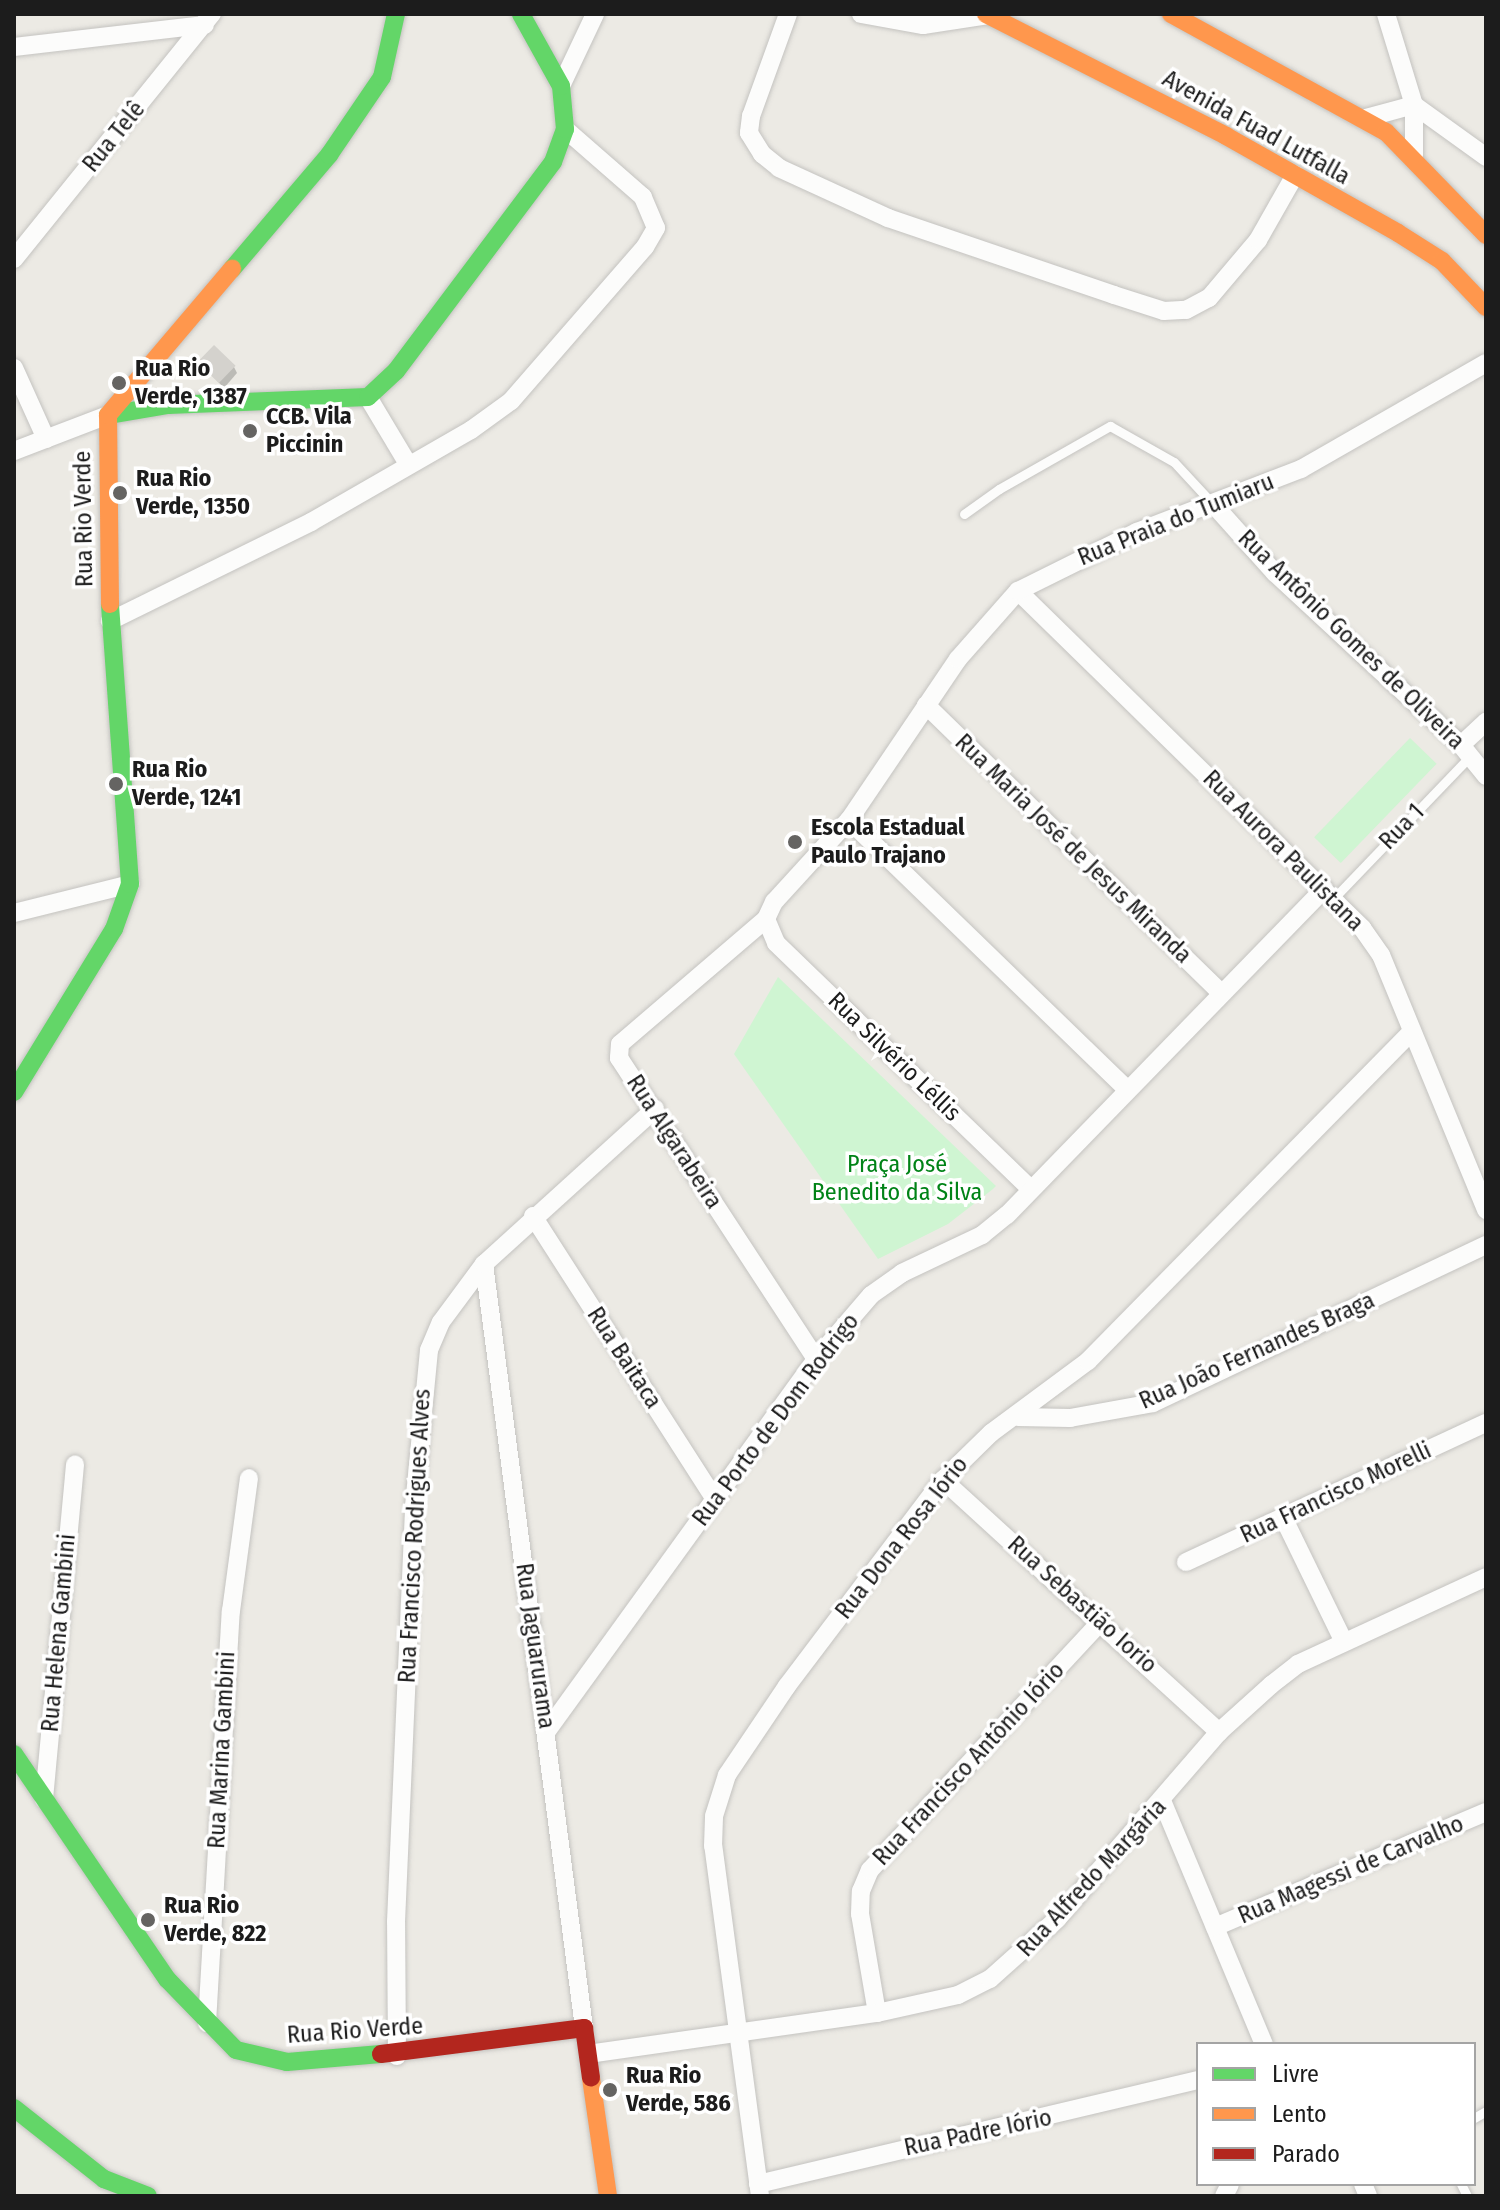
<!DOCTYPE html>
<meta charset="utf-8">
<style>
body{margin:0}
#map{position:relative;width:1500px;height:2210px;overflow:hidden;background:#eceae4;font-family:"Fira Sans Condensed",sans-serif}
div>[style]{position:absolute}
.park>*{inset:0;background:#cff5d2;transform-origin:0 0}
.shadow>*{inset:0;background:#0003}
.building>*{inset:0;background:#d4d2cd;transform-origin:0 0}
.roads{filter:drop-shadow(0 0 2px #c4c3c0) drop-shadow(0 0 2px #c4c3c0)}
.lane>*{height:9px;margin:-4.5px;padding:0 4.5px;transform-origin:4.5px;border-radius:4.5px;background:#fcfcfb}
.street>*{height:18px;margin:-9px;padding:0 9px;transform-origin:9px;border-radius:9px;background:#fcfcfb}
.fast>*{height:18px;margin:-9px;padding:0 9px;transform-origin:9px;border-radius:9px;background:#63d668}
.slow>*{height:18px;margin:-9px;padding:0 9px;transform-origin:9px;border-radius:9px;background:#ff974d}
.jam>*{height:18px;margin:-9px;padding:0 9px;transform-origin:9px;border-radius:9px;background:#b3261e}
.dots>*{width:22px;height:22px;translate:-50% -50%;box-sizing:border-box;border:4px solid #fff;border-radius:50%}
span{translate:-50% -50%;white-space:nowrap;text-align:center;line-height:1.15;-webkit-text-stroke:7px #fff;paint-order:stroke}
.street-label{font-size:24px;color:#1c1c1c}
.poi-label{font-size:24px;color:#1c1c1c;font-weight:700}
.left{translate:0 -50%;text-align:left}
.park-label{font-size:24px;color:#018317}
.frame{position:absolute;inset:0;border:16px solid #1c1c1c;pointer-events:none}
.legend{position:absolute;left:1196px;top:2042px;width:280px;height:144px;box-sizing:border-box;background:#fff;border:2px solid #a4a4a4;margin:0;padding:10px 14px;list-style:none;font-size:24px;color:#1c1c1c}
.legend li{display:flex;align-items:center;gap:16px;height:40px}
.legend b{width:40px;border:2px solid #a4a4a4}
</style>
<div id="map">
<div class="park">
<i style="left:1410px;top:738px;width:37px;height:138px;rotate:44deg"></i>
<i style="clip-path:polygon(778px 977px,996px 1186px,993px 1189px,948px 1224px,878px 1259px,734px 1054px)"></i>
</div>
<div class="shadow">
<i style="clip-path:polygon(200px 363px,234px 367px,237px 373px,224px 388px)"></i>
</div>
<div class="building">
<i style="left:214px;top:345px;width:30px;height:24px;rotate:44deg"></i>
</div>
<div class="roads">
<div class="lane">
<i style="left:964px;top:514px;width:43px;rotate:-35.5deg"></i>
<i style="left:999px;top:489px;width:128px;rotate:-29.6deg"></i>
<i style="left:1110px;top:426px;width:73px;rotate:29.4deg"></i>
<i style="left:1174px;top:462px;width:56px;rotate:47.2deg"></i>
<i style="left:1334px;top:898px;width:197px;rotate:-46.2deg"></i>
<i style="left:1474px;top:2118px;width:14px;rotate:-30deg"></i>
<i style="left:1461px;top:2184px;width:13px;rotate:63deg"></i>
</div>
<div class="street">
<i style="left:788px;top:14px;width:109px;rotate:109.9deg"></i>
<i style="left:751px;top:116px;width:17px;rotate:97deg"></i>
<i style="left:749px;top:133px;width:25px;rotate:58deg"></i>
<i style="left:762px;top:154px;width:22px;rotate:39deg"></i>
<i style="left:779px;top:168px;width:120px;rotate:24.6deg"></i>
<i style="left:888px;top:218px;width:239px;rotate:18.8deg"></i>
<i style="left:1114px;top:295px;width:52px;rotate:17.7deg"></i>
<i style="left:1164px;top:311px;width:22px;rotate:-3deg"></i>
<i style="left:1186px;top:310px;width:26px;rotate:-28deg"></i>
<i style="left:1209px;top:298px;width:76px;rotate:-49.8deg"></i>
<i style="left:1258px;top:240px;width:75px;rotate:-60.4deg"></i>
<i style="left:861px;top:14px;width:63px;rotate:10.1deg"></i>
<i style="left:923px;top:25px;width:66px;rotate:-8.7deg"></i>
<i style="left:1386px;top:14px;width:95px;rotate:72.9deg"></i>
<i style="left:1414px;top:105px;width:50px;rotate:90deg"></i>
<i style="left:14px;top:47px;width:192px;rotate:-6.6deg"></i>
<i style="left:561px;top:86px;width:80px;rotate:-64.7deg"></i>
<i style="left:1414px;top:105px;width:89px;rotate:35.8deg"></i>
<i style="left:1366px;top:118px;width:50px;rotate:-15.2deg"></i>
<i style="left:14px;top:259px;width:315px;rotate:-51.1deg"></i>
<i style="left:14px;top:368px;width:78px;rotate:65.7deg"></i>
<i style="left:368px;top:397px;width:78px;rotate:59.2deg"></i>
<i style="left:14px;top:451px;width:101px;rotate:-21deg"></i>
<i style="left:1214px;top:505px;width:91px;rotate:48.1deg"></i>
<i style="left:1275px;top:573px;width:253px;rotate:42.8deg"></i>
<i style="left:1461px;top:745px;width:40px;rotate:51deg"></i>
<i style="left:1018px;top:591px;width:482px;rotate:44.4deg"></i>
<i style="left:1362px;top:928px;width:33px;rotate:55deg"></i>
<i style="left:1381px;top:955px;width:276px;rotate:67.6deg"></i>
<i style="left:110px;top:621px;width:224px;rotate:-26.2deg"></i>
<i style="left:311px;top:522px;width:185px;rotate:-29.9deg"></i>
<i style="left:471px;top:430px;width:49px;rotate:-35.9deg"></i>
<i style="left:511px;top:401px;width:204px;rotate:-49deg"></i>
<i style="left:645px;top:247px;width:22px;rotate:-60deg"></i>
<i style="left:656px;top:228px;width:34px;rotate:-113deg"></i>
<i style="left:643px;top:197px;width:103px;rotate:-138.9deg"></i>
<i style="left:926px;top:705px;width:412px;rotate:44.3deg"></i>
<i style="left:1461px;top:745px;width:34px;rotate:-43deg"></i>
<i style="left:849px;top:820px;width:387px;rotate:44.1deg"></i>
<i style="left:14px;top:913px;width:120px;rotate:-14deg"></i>
<i style="left:766px;top:919px;width:26px;rotate:67deg"></i>
<i style="left:776px;top:943px;width:354px;rotate:44deg"></i>
<i style="left:533px;top:1216px;width:336px;rotate:57.3deg"></i>
<i style="left:484px;top:1264px;width:771px;rotate:82.54deg"></i>
<i style="left:816px;top:1359px;width:360px;rotate:-123.2deg"></i>
<i style="left:619px;top:1058px;width:14px;rotate:-86deg"></i>
<i style="left:620px;top:1044px;width:192px;rotate:-40.6deg"></i>
<i style="left:766px;top:919px;width:19px;rotate:-65deg"></i>
<i style="left:774px;top:902px;width:111px;rotate:-47.6deg"></i>
<i style="left:849px;top:820px;width:194px;rotate:-55.9deg"></i>
<i style="left:958px;top:659px;width:91px;rotate:-48.6deg"></i>
<i style="left:1018px;top:591px;width:133px;rotate:-26.4deg"></i>
<i style="left:1137px;top:532px;width:176px;rotate:-21deg"></i>
<i style="left:1301px;top:469px;width:213px;rotate:-29.8deg"></i>
<i style="left:1018px;top:1417px;width:52px;rotate:1.1deg"></i>
<i style="left:1070px;top:1418px;width:84px;rotate:-10.2deg"></i>
<i style="left:1153px;top:1403px;width:369px;rotate:-25.4deg"></i>
<i style="left:943px;top:1480px;width:374px;rotate:42.4deg"></i>
<i style="left:1283px;top:1517px;width:139px;rotate:64deg"></i>
<i style="left:1186px;top:1562px;width:331px;rotate:-24.9deg"></i>
<i style="left:547px;top:1731px;width:459px;rotate:-54.1deg"></i>
<i style="left:816px;top:1359px;width:84px;rotate:-49.3deg"></i>
<i style="left:871px;top:1295px;width:38px;rotate:-35deg"></i>
<i style="left:902px;top:1273px;width:89px;rotate:-25.4deg"></i>
<i style="left:982px;top:1235px;width:32px;rotate:-39deg"></i>
<i style="left:1007px;top:1215px;width:455px;rotate:-45.8deg"></i>
<i style="left:44px;top:1799px;width:336px;rotate:-84.7deg"></i>
<i style="left:1163px;top:1803px;width:261px;rotate:67.3deg"></i>
<i style="left:1215px;top:1927px;width:294px;rotate:-23deg"></i>
<i style="left:877px;top:2013px;width:100px;rotate:-99.7deg"></i>
<i style="left:860px;top:1914px;width:23px;rotate:-88deg"></i>
<i style="left:861px;top:1891px;width:23px;rotate:-67deg"></i>
<i style="left:870px;top:1870px;width:341px;rotate:-47.1deg"></i>
<i style="left:207px;top:2023px;width:413px;rotate:-86.7deg"></i>
<i style="left:231px;top:1611px;width:134px;rotate:-82.3deg"></i>
<i style="left:588px;top:2054px;width:292px;rotate:-8.1deg"></i>
<i style="left:877px;top:2013px;width:83px;rotate:-12.5deg"></i>
<i style="left:958px;top:1995px;width:36px;rotate:-27deg"></i>
<i style="left:990px;top:1979px;width:90px;rotate:-41.8deg"></i>
<i style="left:1057px;top:1919px;width:247px;rotate:-49.1deg"></i>
<i style="left:1219px;top:1732px;width:70px;rotate:-42.1deg"></i>
<i style="left:1271px;top:1685px;width:34px;rotate:-38deg"></i>
<i style="left:1298px;top:1664px;width:207px;rotate:-24.8deg"></i>
<i style="left:397px;top:2056px;width:134px;rotate:-90.4deg"></i>
<i style="left:396px;top:1922px;width:416px;rotate:-87.5deg"></i>
<i style="left:414px;top:1506px;width:157px;rotate:-84.5deg"></i>
<i style="left:429px;top:1350px;width:30px;rotate:-67deg"></i>
<i style="left:441px;top:1322px;width:72px;rotate:-53.4deg"></i>
<i style="left:484px;top:1264px;width:231px;rotate:-42.2deg"></i>
<i style="left:758px;top:2184px;width:452px;rotate:-13.3deg"></i>
<i style="left:1363px;top:2184px;width:13px;rotate:67deg"></i>
<i style="left:760px;top:2196px;width:353px;rotate:-97.6deg"></i>
<i style="left:713px;top:1846px;width:30px;rotate:-88deg"></i>
<i style="left:714px;top:1816px;width:43px;rotate:-72.4deg"></i>
<i style="left:727px;top:1775px;width:107px;rotate:-56deg"></i>
<i style="left:787px;top:1686px;width:258px;rotate:-52.9deg"></i>
<i style="left:943px;top:1480px;width:67px;rotate:-44.4deg"></i>
<i style="left:991px;top:1433px;width:121px;rotate:-36.6deg"></i>
<i style="left:1088px;top:1361px;width:462px;rotate:-45.5deg"></i>
<i style="left:1224px;top:2196px;width:13px;rotate:-63deg"></i>
</div>
<div class="fast">
<i style="left:232px;top:269px;width:150px;rotate:-49.6deg"></i>
<i style="left:329px;top:155px;width:94px;rotate:-55.8deg"></i>
<i style="left:382px;top:77px;width:65px;rotate:-77.5deg"></i>
<i style="left:108px;top:415px;width:61px;rotate:-9.5deg"></i>
<i style="left:168px;top:405px;width:200px;rotate:-2.3deg"></i>
<i style="left:368px;top:397px;width:38px;rotate:-43deg"></i>
<i style="left:396px;top:371px;width:261px;rotate:-53.1deg"></i>
<i style="left:553px;top:162px;width:35px;rotate:-70deg"></i>
<i style="left:565px;top:129px;width:43px;rotate:-95.3deg"></i>
<i style="left:561px;top:86px;width:82px;rotate:-119.1deg"></i>
<i style="left:14px;top:1092px;width:191px;rotate:-58.5deg"></i>
<i style="left:114px;top:929px;width:48px;rotate:-70.4deg"></i>
<i style="left:130px;top:884px;width:281px;rotate:-94.1deg"></i>
<i style="left:14px;top:1754px;width:272px;rotate:55.8deg"></i>
<i style="left:167px;top:1979px;width:99px;rotate:45.8deg"></i>
<i style="left:236px;top:2050px;width:52px;rotate:13.2deg"></i>
<i style="left:287px;top:2062px;width:94px;rotate:-4.9deg"></i>
<i style="left:14px;top:2108px;width:115px;rotate:38.3deg"></i>
<i style="left:104px;top:2179px;width:47px;rotate:21.1deg"></i>
</div>
<div class="slow">
<i style="left:986px;top:14px;width:269px;rotate:26.9deg"></i>
<i style="left:1226px;top:136px;width:197px;rotate:29.4deg"></i>
<i style="left:1398px;top:233px;width:52px;rotate:32.5deg"></i>
<i style="left:1442px;top:261px;width:64px;rotate:46.3deg"></i>
<i style="left:1171px;top:14px;width:245px;rotate:28.8deg"></i>
<i style="left:1386px;top:132px;width:144px;rotate:45.8deg"></i>
<i style="left:110px;top:604px;width:189px;rotate:-90.6deg"></i>
<i style="left:108px;top:415px;width:192px;rotate:-49.7deg"></i>
<i style="left:591px;top:2078px;width:119px;rotate:81.8deg"></i>
</div>
<div class="jam">
<i style="left:381px;top:2054px;width:205px;rotate:-7.3deg"></i>
<i style="left:584px;top:2028px;width:50px;rotate:82deg"></i>
</div>
</div>
<div class="dots">
<i style="left:119px;top:383px;background:#656462"></i>
<i style="left:250px;top:431px;background:#656462"></i>
<i style="left:120px;top:493px;background:#656462"></i>
<i style="left:116px;top:784px;background:#656462"></i>
<i style="left:795px;top:842px;background:#656462"></i>
<i style="left:148px;top:1920px;background:#656462"></i>
<i style="left:610px;top:2090px;background:#656462"></i>
</div>
<div class="street-label">
<span style="left:1256px;top:128px;rotate:29deg">Avenida Fuad Lutfalla</span>
<span style="left:114px;top:137px;rotate:-51deg">Rua Telê</span>
<span style="left:84px;top:519px;rotate:-91deg">Rua Rio Verde</span>
<span style="left:1176px;top:520px;rotate:-22deg">Rua Praia do Tumiaru</span>
<span style="left:1351px;top:640px;rotate:44deg">Rua Antônio Gomes de Oliveira</span>
<span style="left:1402px;top:827px;rotate:-46deg">Rua 1</span>
<span style="left:1073px;top:849px;rotate:44deg">Rua Maria José de Jesus Miranda</span>
<span style="left:1283px;top:851px;rotate:45deg">Rua Aurora Paulistana</span>
<span style="left:894px;top:1057px;rotate:44deg">Rua Silvério Léllis</span>
<span style="left:674px;top:1142px;rotate:57deg">Rua Algarabeira</span>
<span style="left:1257px;top:1351px;rotate:-24deg">Rua João Fernandes Braga</span>
<span style="left:624px;top:1358px;rotate:57deg">Rua Baitaca</span>
<span style="left:776px;top:1420px;rotate:-53deg">Rua Porto de Dom Rodrigo</span>
<span style="left:1336px;top:1493px;rotate:-25deg">Rua Francisco Morelli</span>
<span style="left:415px;top:1536px;rotate:-87deg">Rua Francisco Rodrigues Alves</span>
<span style="left:902px;top:1538px;rotate:-52deg">Rua Dona Rosa Iório</span>
<span style="left:1082px;top:1605px;rotate:42deg">Rua Sebastião Iorio</span>
<span style="left:59px;top:1633px;rotate:-85deg">Rua Helena Gambini</span>
<span style="left:535px;top:1646px;rotate:82deg">Rua Jaguarurama</span>
<span style="left:222px;top:1750px;rotate:-87deg">Rua Marina Gambini</span>
<span style="left:969px;top:1764px;rotate:-47deg">Rua Francisco Antônio Iório</span>
<span style="left:1351px;top:1870px;rotate:-23deg">Rua Magessi de Carvalho</span>
<span style="left:1092px;top:1878px;rotate:-47deg">Rua Alfredo Margária</span>
<span style="left:355px;top:2031px;rotate:-4deg">Rua Rio Verde</span>
<span style="left:978px;top:2133px;rotate:-12deg">Rua Padre Iório</span>
</div>
<div class="poi-label">
<span class="left" style="left:135px;top:383px">Rua Rio<br>Verde, 1387</span>
<span class="left" style="left:266px;top:431px">CCB. Vila<br>Piccinin</span>
<span class="left" style="left:136px;top:493px">Rua Rio<br>Verde, 1350</span>
<span class="left" style="left:132px;top:784px">Rua Rio<br>Verde, 1241</span>
<span class="left" style="left:811px;top:842px">Escola Estadual<br>Paulo Trajano</span>
<span class="left" style="left:164px;top:1920px">Rua Rio<br>Verde, 822</span>
<span class="left" style="left:626px;top:2090px">Rua Rio<br>Verde, 586</span>
</div>
<div class="park-label">
<span style="left:897px;top:1179px">Praça José<br>Benedito da Silva</span>
</div>
<div class="frame"></div>
<ul class="legend">
<li><b style="height:10px;background:#63d668"></b>Livre</li>
<li><b style="height:10px;background:#ff974d"></b>Lento</li>
<li><b style="height:10px;background:#b3261e"></b>Parado</li>
</ul>
</div>
